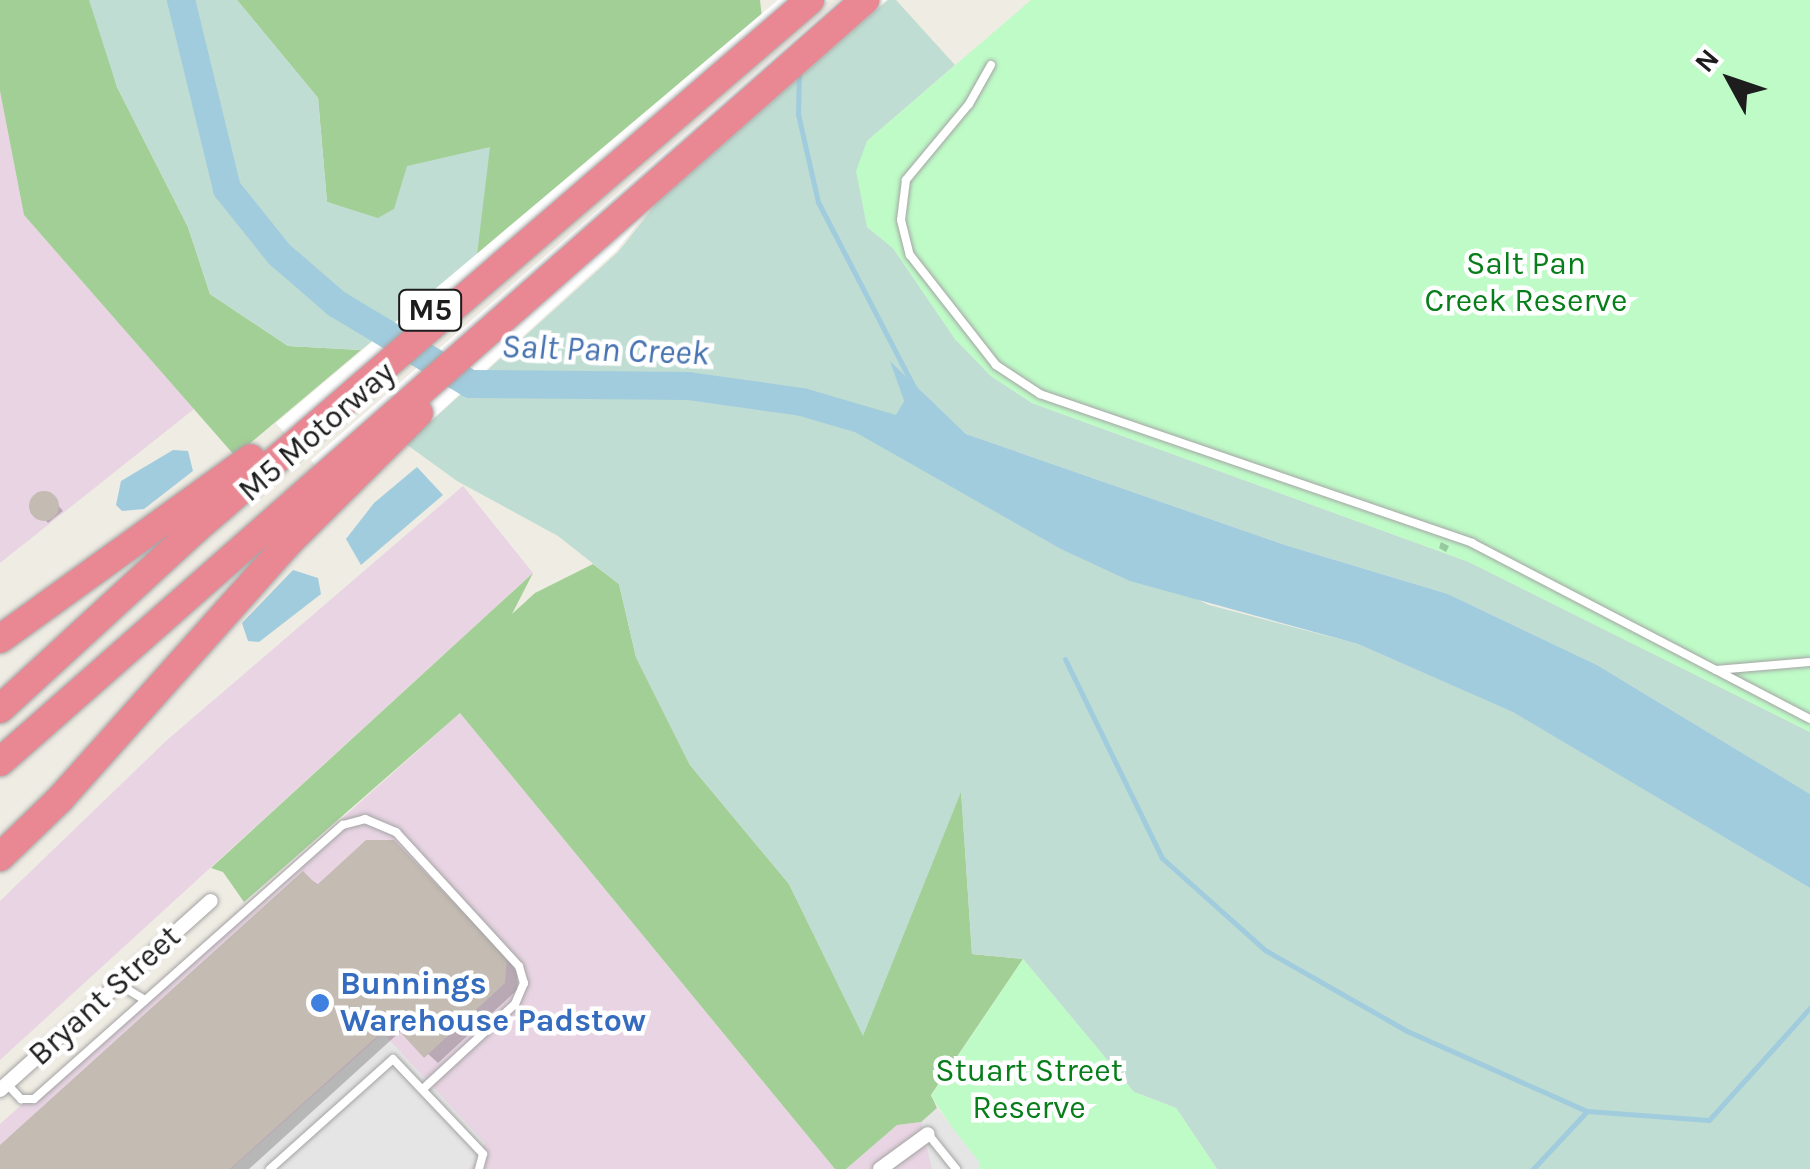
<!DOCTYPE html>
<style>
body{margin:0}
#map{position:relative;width:1810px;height:1169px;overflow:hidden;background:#efece3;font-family:Karla,sans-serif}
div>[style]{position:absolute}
.industrial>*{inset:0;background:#e8d4e3}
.forest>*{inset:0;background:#a2cf96}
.wetland>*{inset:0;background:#bfddd2}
.park>*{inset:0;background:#befbc7}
.parking>*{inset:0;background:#e5e5e5}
.water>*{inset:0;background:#a1ccde}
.pier>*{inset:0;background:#fff}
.shadow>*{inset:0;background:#0003}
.stream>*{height:5px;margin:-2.5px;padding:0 2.5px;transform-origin:2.5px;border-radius:2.5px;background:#a1ccde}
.river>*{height:28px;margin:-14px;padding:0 14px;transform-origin:14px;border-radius:14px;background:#a1ccde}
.building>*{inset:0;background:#c4bbb2}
.round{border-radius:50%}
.roads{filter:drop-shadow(0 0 2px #a4a4a4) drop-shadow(0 0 2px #a4a4a4)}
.service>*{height:8px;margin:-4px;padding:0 4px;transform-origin:4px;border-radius:4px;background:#fff}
.minor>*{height:14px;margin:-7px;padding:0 7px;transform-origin:7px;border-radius:7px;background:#fff}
.motorway>*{height:28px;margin:-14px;padding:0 14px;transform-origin:14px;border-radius:14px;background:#e98792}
.dots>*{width:28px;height:28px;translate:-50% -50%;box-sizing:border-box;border:5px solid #fff;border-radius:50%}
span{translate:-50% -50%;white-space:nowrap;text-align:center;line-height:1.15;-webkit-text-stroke:9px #fff;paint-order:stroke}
.shield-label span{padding:2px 8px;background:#fff;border:2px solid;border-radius:8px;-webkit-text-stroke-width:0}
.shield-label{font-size:30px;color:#1d1d1d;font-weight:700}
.park-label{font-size:32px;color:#087e1b}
.street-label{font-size:32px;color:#1d1d1d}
.shop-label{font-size:32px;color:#366cbe;font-weight:700}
.left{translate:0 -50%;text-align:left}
.water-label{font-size:35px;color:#4773b0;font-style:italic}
.north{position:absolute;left:1680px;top:30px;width:100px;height:100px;-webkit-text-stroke:8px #fff;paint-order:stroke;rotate:310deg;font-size:28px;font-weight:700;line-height:40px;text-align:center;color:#1d1d1d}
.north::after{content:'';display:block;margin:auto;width:35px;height:45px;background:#1d1d1d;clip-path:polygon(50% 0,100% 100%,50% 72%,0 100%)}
</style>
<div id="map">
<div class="industrial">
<i style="clip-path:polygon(0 91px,24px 215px,194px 409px,0 563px)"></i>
<i style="clip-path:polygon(463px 486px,533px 573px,0 1060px,0 901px,166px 741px)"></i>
<i style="clip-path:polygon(460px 713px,835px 1169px,0 1169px,0 1124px)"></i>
<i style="clip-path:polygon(937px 1108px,980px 1169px,846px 1169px,897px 1125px,921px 1122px)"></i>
</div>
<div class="forest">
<i style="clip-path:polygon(0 0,91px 0,117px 87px,188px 227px,210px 294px,288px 346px,361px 350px,235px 456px,24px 215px,0 91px)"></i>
<i style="clip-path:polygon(237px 0,760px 0,762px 18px,477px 255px,394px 209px,378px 219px,327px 202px,318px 98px)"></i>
<i style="clip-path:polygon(593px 564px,619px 584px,636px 657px,690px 765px,789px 884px,863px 1035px,961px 789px,972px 954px,1023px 959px,931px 1095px,937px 1108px,921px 1122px,897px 1125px,846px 1169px,835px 1169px,460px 713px,244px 902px,223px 872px,211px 868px,533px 573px,512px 614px,535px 593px)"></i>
</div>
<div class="wetland">
<i style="clip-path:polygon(89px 0,237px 0,318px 98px,327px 202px,378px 218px,394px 209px,407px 166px,490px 147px,477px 255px,361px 350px,288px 346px,210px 294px,188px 227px,117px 87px)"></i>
<i style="clip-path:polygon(888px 0,896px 0,955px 65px,867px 141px,867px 227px,893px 248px,955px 339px,991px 376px,1032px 403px,1469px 562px,1810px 732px,1810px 794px,1597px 665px,1448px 594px,1285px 545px,966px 434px,892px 363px,904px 401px,887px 430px,857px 432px,1209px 605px,1358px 644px,1514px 712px,1810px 888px,1810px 1169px,1217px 1169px,1176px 1108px,1134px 1092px,1023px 959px,972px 954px,961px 792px,863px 1036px,789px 884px,690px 765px,636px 657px,619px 584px,558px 536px,457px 481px,406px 444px,618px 252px,657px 203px)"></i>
</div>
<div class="park">
<i style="clip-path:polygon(1031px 0,1810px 0,1810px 732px,1469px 562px,1032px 403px,991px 376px,955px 339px,893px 248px,867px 227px,856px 171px,867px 141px)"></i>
<i style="clip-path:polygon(1023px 959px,1134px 1092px,1176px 1108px,1217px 1169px,980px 1169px,931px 1096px)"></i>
</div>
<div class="parking">
<i style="clip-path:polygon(383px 1033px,485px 1143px,476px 1163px,469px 1169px,231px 1169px)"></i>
<i style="clip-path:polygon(937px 1108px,980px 1163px,980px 1169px,932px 1169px,921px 1123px)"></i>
</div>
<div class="water">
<i style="clip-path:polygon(890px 361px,966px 434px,1285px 545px,1448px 594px,1597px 665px,1810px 794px,1810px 888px,1513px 712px,1358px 644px,1130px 581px,1061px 549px,855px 432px,887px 430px,904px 401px)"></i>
<i style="clip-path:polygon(173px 450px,188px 451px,193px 471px,144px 509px,122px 511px,116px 505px,121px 481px)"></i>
<i style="clip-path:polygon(417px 467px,443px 495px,361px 565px,346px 539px,374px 503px)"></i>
<i style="clip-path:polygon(293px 570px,318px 578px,321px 594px,259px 642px,248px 641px,242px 623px)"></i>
</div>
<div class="pier">
<i style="clip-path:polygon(778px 0,829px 0,301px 452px,276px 423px)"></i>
<i style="clip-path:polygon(839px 0,886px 0,656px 201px,616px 251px,344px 500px,311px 460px)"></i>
</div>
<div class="shadow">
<i style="clip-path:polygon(49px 494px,63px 511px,48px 523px,32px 504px)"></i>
<i style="clip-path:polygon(1441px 542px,1449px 546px,1446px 552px,1439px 548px)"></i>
<i style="clip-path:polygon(393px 843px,518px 967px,517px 990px,438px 1063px,402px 1030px,249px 1169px,0 1169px,0 1148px,303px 874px,320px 886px)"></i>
</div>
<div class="stream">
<i style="left:799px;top:73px;width:41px;rotate:91.4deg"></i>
<i style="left:798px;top:114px;width:90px;rotate:77.2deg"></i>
<i style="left:818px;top:202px;width:213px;rotate:62.6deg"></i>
<i style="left:1065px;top:659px;width:221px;rotate:64deg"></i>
<i style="left:1162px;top:858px;width:138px;rotate:41.8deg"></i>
<i style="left:1265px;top:950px;width:163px;rotate:29.7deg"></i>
<i style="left:1407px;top:1031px;width:197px;rotate:24deg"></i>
<i style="left:1587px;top:1111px;width:122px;rotate:4.2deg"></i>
<i style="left:1709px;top:1120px;width:151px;rotate:-48deg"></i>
<i style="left:1533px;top:1169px;width:79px;rotate:-47deg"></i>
</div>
<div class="river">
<i style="left:181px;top:0;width:195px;rotate:76.3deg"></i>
<i style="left:227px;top:189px;width:83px;rotate:51.3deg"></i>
<i style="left:279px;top:254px;width:77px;rotate:40.8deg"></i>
<i style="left:337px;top:304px;width:155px;rotate:31deg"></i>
<i style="left:470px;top:384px;width:218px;rotate:0.5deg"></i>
<i style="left:688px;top:386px;width:115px;rotate:8deg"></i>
<i style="left:802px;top:402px;width:125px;rotate:16.3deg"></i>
</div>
<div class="building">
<i class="round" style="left:29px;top:491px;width:30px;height:30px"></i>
<i style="clip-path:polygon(366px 840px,394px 840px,507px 958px,505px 983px,424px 1058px,392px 1023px,230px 1169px,0 1169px,0 1145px,303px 871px,317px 885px)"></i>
</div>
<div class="roads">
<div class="service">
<i style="left:991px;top:65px;width:45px;rotate:119.4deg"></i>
<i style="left:969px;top:104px;width:99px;rotate:129.7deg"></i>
<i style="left:906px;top:180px;width:40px;rotate:97.1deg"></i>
<i style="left:901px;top:220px;width:36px;rotate:76deg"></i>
<i style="left:910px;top:255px;width:140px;rotate:52deg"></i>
<i style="left:996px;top:365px;width:53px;rotate:33.4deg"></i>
<i style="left:1040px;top:394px;width:457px;rotate:19deg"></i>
<i style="left:1472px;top:543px;width:381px;rotate:27.5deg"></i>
<i style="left:1716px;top:670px;width:94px;rotate:-4.9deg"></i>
<i style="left:120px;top:985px;width:29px;rotate:31deg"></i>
<i style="left:7px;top:1084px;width:21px;rotate:47deg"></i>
<i style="left:21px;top:1099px;width:13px"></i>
<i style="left:34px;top:1099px;width:413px;rotate:-41.6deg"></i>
<i style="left:343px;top:825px;width:23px;rotate:-15deg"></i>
<i style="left:365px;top:819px;width:34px;rotate:23deg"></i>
<i style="left:396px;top:832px;width:182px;rotate:47.5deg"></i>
<i style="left:519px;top:966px;width:18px;rotate:74deg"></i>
<i style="left:524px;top:983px;width:23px;rotate:113deg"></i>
<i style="left:515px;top:1004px;width:125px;rotate:137.3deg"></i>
<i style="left:928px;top:1134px;width:45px;rotate:51.3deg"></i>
<i style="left:270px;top:1169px;width:165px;rotate:-41.8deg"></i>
<i style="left:393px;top:1059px;width:131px;rotate:46.5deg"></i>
<i style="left:483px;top:1154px;width:16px;rotate:105deg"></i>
</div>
<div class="minor">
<i style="left:0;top:1090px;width:283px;rotate:-41.9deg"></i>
<i style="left:880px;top:1169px;width:59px;rotate:-36.1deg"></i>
</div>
<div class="motorway">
<i style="left:0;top:639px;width:309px;rotate:-35.8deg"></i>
<i style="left:0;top:709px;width:268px;rotate:-42.6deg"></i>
<i style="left:197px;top:528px;width:809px;rotate:-40.74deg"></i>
<i style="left:0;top:762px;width:1153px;rotate:-41.38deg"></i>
<i style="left:0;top:857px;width:83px;rotate:-44deg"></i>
<i style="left:60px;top:799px;width:347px;rotate:-48.3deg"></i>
<i style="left:291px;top:540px;width:180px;rotate:-44.8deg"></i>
</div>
</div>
<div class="dots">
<i style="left:320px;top:1003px;background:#3f7fe0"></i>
</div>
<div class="shield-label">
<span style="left:430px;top:310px">M5</span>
</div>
<div class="park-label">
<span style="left:1526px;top:283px">Salt Pan<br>Creek Reserve</span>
<span style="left:1029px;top:1090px">Stuart Street<br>Reserve</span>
</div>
<div class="street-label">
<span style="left:317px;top:432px;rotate:-41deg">M5 Motorway</span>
<span style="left:105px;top:996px;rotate:-42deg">Bryant Street</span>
</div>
<div class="shop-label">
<span class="left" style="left:340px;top:1003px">Bunnings<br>Warehouse Padstow</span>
</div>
<div class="water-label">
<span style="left:605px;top:350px;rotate:2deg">Salt Pan Creek</span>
</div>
<div class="north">N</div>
</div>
